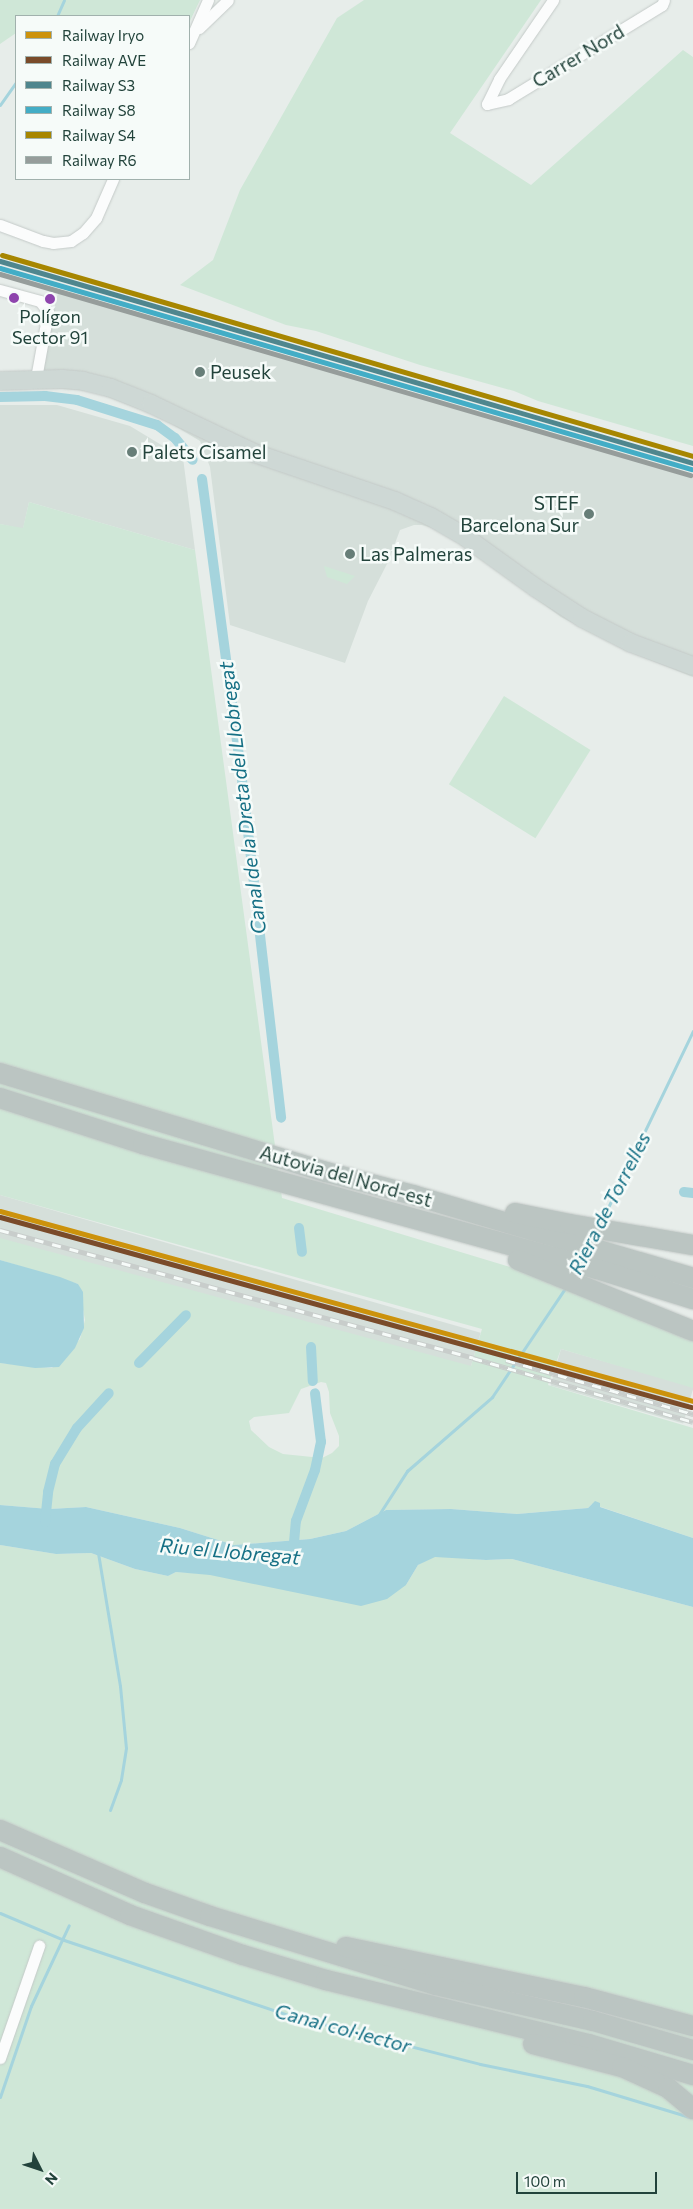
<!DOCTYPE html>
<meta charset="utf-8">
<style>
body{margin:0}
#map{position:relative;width:693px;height:2209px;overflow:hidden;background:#e7edea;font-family:Commissioner,sans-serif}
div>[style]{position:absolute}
.built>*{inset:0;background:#d5dfda;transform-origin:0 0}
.green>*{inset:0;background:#cfe7d7;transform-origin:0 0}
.water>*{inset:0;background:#a5d4dd}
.stream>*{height:3px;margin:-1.5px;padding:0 1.5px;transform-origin:1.5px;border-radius:1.5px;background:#a5d4dd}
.canal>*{height:10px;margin:-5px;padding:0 5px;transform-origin:5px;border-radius:5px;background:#a5d4dd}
.roads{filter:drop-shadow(0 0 1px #c4cac8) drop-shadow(0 0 1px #c4cac8)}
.minor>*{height:11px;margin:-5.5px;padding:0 5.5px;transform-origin:5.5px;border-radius:5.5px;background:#fbfcfc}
.primary>*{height:18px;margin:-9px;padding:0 9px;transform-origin:9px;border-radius:9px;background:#ced8d5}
.motorway>*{height:20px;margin:-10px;padding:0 10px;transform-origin:10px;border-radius:10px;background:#bbc5c2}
.rail>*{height:5px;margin-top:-2.5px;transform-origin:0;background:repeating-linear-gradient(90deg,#f6fbf9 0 9px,#c8cdcb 0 18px);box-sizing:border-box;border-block:1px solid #c8cdcb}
.rail-1>*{height:5px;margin:-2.5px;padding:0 2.5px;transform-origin:2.5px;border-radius:2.5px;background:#cc920c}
.rail-2>*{height:5px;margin:-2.5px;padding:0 2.5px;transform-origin:2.5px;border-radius:2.5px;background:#7a4b2a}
.rail-3>*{height:5px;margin:-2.5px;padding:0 2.5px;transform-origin:2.5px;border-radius:2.5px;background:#4f868e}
.rail-4>*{height:5px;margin:-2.5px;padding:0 2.5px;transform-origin:2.5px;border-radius:2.5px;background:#43adc6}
.rail-5>*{height:5px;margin:-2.5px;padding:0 2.5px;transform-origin:2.5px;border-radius:2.5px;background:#a78600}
.rail-6>*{height:5px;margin:-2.5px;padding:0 2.5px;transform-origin:2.5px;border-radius:2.5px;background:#969d9b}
.dots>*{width:14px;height:14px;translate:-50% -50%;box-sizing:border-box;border:2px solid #f6fbf9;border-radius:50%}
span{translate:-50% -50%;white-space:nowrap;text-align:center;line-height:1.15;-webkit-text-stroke:5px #f6fbf9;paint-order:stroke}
.bus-label{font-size:18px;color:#22433b}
.street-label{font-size:19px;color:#22433b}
.poi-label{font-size:19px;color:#22433b}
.left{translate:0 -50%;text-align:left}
.right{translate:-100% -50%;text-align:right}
.water-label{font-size:20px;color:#167085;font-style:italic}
.legend{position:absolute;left:15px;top:15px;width:175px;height:165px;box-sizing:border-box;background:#f6fbf9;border:1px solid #a1b1ad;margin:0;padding:6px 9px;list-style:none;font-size:15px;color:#22433b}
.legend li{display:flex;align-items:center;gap:10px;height:25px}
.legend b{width:25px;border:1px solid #a1b1ad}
.north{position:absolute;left:15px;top:2144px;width:50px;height:50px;-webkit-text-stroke:4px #f6fbf9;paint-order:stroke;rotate:131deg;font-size:14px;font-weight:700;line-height:20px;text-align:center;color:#22433b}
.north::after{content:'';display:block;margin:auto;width:18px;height:22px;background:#22433b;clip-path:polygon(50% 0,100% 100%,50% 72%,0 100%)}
.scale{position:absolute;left:516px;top:2172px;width:141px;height:22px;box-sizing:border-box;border:2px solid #22433b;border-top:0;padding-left:6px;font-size:15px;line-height:18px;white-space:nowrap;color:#22433b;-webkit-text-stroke:4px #f6fbf9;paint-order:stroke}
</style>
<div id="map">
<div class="built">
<i style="clip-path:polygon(59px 289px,693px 477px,693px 677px,627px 651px,561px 617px,443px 531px,422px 525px,414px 525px,400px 530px,388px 562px,368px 601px,345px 663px,230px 625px,210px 467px,200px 441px,160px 417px,92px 391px,34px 387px)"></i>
<i style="clip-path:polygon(0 405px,57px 405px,130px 426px,183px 458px,195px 550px,29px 502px,23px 529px,0 524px)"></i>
<i style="left:0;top:1195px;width:500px;height:43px;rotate:16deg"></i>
<i style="left:561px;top:1349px;width:138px;height:38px;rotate:16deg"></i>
</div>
<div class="green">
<i style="clip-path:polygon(0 0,200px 0,189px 23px,189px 16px,16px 16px,16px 33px,0 44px)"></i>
<i style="clip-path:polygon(364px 0,541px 0,450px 133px,531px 185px,683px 50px,693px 57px,693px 446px,538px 401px,514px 391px,420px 365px,316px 331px,286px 325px,180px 285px,213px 260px,240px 190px,337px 18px)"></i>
<i style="clip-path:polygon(evenodd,29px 502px,195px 550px,282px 1198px,540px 1276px,693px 1335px,693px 1388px,561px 1349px,548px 1385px,693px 1428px,693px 1538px,592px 1504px,588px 1508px,517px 1514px,451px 1509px,386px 1510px,346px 1531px,310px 1539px,234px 1545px,180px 1528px,86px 1507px,49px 1509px,0 1505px,0 1363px,52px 1368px,80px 1339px,85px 1320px,78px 1284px,0 1260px,0 1238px,471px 1366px,482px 1329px,0 1195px,0 524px,23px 528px,29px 502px,321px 1382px,326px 1383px,329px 1392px,330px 1413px,339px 1436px,339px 1446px,332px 1453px,322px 1458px,283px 1454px,269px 1447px,251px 1430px,249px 1421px,254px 1417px,289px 1413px,301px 1389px,321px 1382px)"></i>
<i style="clip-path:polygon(324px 566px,355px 576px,347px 584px,327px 577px)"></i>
<i style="left:504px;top:696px;width:102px;height:104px;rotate:32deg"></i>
<i style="clip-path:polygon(0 1545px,56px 1554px,91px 1553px,135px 1569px,168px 1576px,176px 1572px,406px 1585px,418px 1565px,435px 1556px,486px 1560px,512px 1559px,693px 1607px,693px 2209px,0 2209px)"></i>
</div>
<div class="water">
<i style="clip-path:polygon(0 1260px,60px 1277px,78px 1284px,83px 1292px,84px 1328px,75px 1348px,59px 1367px,35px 1368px,0 1363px)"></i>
<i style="clip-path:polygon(595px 1501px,600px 1503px,600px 1507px,693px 1538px,693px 1607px,512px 1559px,486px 1560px,435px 1557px,418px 1565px,406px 1585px,387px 1599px,361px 1606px,210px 1575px,176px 1572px,168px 1576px,135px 1569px,91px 1553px,56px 1554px,0 1545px,0 1505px,49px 1509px,86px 1507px,180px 1528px,234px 1545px,310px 1539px,346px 1531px,386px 1510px,451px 1509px,517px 1514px,588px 1508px)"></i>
</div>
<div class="stream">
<i style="left:57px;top:16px;width:17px;rotate:-66deg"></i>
<i style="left:0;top:105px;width:28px;rotate:-55deg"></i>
<i style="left:601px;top:1222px;width:212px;rotate:-64.3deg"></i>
<i style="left:378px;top:1516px;width:54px;rotate:-57.2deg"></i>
<i style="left:407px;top:1471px;width:113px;rotate:-41deg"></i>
<i style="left:492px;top:1397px;width:133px;rotate:-56.1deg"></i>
<i style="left:98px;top:1553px;width:135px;rotate:80.6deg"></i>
<i style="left:120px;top:1686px;width:62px;rotate:84.5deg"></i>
<i style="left:126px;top:1748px;width:32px;rotate:99deg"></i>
<i style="left:121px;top:1780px;width:32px;rotate:110deg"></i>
<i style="left:0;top:1913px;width:69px;rotate:22.9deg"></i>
<i style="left:64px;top:1940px;width:236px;rotate:18.5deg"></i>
<i style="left:288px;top:2015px;width:198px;rotate:14.3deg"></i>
<i style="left:480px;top:2064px;width:109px;rotate:11.6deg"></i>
<i style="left:587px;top:2086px;width:108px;rotate:16.8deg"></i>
<i style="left:0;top:2097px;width:96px;rotate:-71.2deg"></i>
<i style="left:31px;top:2006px;width:89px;rotate:-64.9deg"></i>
</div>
<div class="canal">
<i style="left:0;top:397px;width:45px;rotate:-1.3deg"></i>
<i style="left:45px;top:396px;width:32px;rotate:7deg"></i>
<i style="left:77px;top:400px;width:84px;rotate:17.4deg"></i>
<i style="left:157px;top:425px;width:22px;rotate:36deg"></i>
<i style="left:175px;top:438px;width:28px;rotate:51deg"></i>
<i style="left:202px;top:479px;width:295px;rotate:82.4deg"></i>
<i style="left:241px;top:771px;width:349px;rotate:83.4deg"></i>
<i style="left:684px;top:1192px;width:9px;rotate:6deg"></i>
<i style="left:299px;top:1228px;width:24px;rotate:83deg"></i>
<i style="left:311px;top:1347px;width:34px;rotate:87deg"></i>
<i style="left:139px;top:1363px;width:67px;rotate:-45.6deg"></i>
<i style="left:45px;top:1522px;width:30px;rotate:-84deg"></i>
<i style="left:48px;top:1492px;width:29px;rotate:-76deg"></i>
<i style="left:55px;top:1464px;width:42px;rotate:-58.6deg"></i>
<i style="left:77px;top:1428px;width:47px;rotate:-47.6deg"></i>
<i style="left:293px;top:1554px;width:33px;rotate:-85deg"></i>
<i style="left:296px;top:1521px;width:54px;rotate:-69.6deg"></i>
<i style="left:315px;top:1470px;width:29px;rotate:-78deg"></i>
<i style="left:321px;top:1442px;width:49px;rotate:-97deg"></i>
</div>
<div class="roads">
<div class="minor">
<i style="left:199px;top:28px;width:40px;rotate:-44deg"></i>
<i style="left:189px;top:43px;width:47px;rotate:-66.2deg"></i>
<i style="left:487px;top:104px;width:22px;rotate:-13deg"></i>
<i style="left:508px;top:99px;width:180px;rotate:-31.4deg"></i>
<i style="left:662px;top:5px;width:5px;rotate:-68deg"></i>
<i style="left:487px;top:104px;width:28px;rotate:-64deg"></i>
<i style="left:499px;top:79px;width:96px;rotate:-55.6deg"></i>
<i style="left:0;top:225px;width:46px;rotate:20.4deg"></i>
<i style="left:43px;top:241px;width:10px;rotate:11deg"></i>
<i style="left:53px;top:243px;width:18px;rotate:-6deg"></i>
<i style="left:71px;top:241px;width:14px;rotate:-34deg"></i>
<i style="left:83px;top:233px;width:20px;rotate:-49deg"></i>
<i style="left:96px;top:218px;width:43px;rotate:-66.4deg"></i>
<i style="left:0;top:290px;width:41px;rotate:15.4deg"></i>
<i style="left:40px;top:301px;width:14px;rotate:54deg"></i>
<i style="left:48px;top:312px;width:67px;rotate:100.3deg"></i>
<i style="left:0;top:2058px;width:119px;rotate:-70.8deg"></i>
</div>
<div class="primary">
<i style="left:0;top:381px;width:62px;rotate:-1.8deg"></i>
<i style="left:62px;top:379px;width:21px;rotate:5deg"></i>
<i style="left:83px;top:381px;width:29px;rotate:14deg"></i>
<i style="left:111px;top:388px;width:43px;rotate:21.8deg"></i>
<i style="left:151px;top:404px;width:114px;rotate:25.4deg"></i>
<i style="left:254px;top:453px;width:149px;rotate:18.8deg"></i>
<i style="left:395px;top:501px;width:39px;rotate:24deg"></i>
<i style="left:431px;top:517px;width:34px;rotate:30deg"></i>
<i style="left:461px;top:534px;width:92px;rotate:35.8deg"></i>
<i style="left:536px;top:588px;width:55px;rotate:33.1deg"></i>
<i style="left:582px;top:618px;width:55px;rotate:27deg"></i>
<i style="left:631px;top:643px;width:66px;rotate:20.4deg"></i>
</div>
<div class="motorway">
<i style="left:0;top:1073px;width:341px;rotate:16.9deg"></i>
<i style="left:326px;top:1172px;width:90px;rotate:14.8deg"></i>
<i style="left:413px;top:1195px;width:292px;rotate:16.5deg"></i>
<i style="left:0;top:1098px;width:150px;rotate:17.8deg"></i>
<i style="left:143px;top:1144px;width:471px;rotate:15.4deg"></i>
<i style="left:597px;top:1269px;width:101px;rotate:17.4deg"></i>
<i style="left:515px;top:1213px;width:56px;rotate:11.3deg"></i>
<i style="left:570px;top:1224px;width:125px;rotate:9.7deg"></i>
<i style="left:518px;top:1260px;width:189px;rotate:22.1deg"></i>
<i style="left:0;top:1830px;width:158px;rotate:23.5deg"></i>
<i style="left:145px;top:1893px;width:69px;rotate:19.5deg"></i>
<i style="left:210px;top:1916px;width:236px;rotate:17deg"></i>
<i style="left:436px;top:1985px;width:161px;rotate:12.9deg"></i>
<i style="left:593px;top:2021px;width:104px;rotate:16.2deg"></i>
<i style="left:0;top:1857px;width:142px;rotate:24deg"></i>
<i style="left:130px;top:1915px;width:120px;rotate:19.5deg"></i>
<i style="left:243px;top:1955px;width:87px;rotate:16.8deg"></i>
<i style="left:326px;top:1980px;width:271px;rotate:13.7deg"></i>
<i style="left:589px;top:2044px;width:109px;rotate:16.6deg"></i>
<i style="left:346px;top:1947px;width:243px;rotate:11.9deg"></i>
<i style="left:584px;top:1997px;width:113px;rotate:14.9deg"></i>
<i style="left:533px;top:2044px;width:92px;rotate:14.5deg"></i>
<i style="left:622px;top:2067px;width:51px;rotate:24.5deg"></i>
<i style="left:668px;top:2088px;width:33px;rotate:40deg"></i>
</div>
</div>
<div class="rail">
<i style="left:0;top:1230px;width:490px;rotate:15.1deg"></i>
<i style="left:473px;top:1358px;width:229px;rotate:16.2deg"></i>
<i style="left:506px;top:1360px;width:195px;rotate:16.1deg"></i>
</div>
<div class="rail-1">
<i style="left:0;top:1211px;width:719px;rotate:15.33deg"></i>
</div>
<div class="rail-2">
<i style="left:0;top:1217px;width:717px;rotate:15.37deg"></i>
</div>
<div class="rail-3">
<i style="left:0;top:261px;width:722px;rotate:16.25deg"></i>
</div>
<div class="rail-4">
<i style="left:0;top:268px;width:720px;rotate:16.22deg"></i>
</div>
<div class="rail-5">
<i style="left:2px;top:255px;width:720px;rotate:16.22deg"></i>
</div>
<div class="rail-6">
<i style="left:0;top:274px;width:719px;rotate:16.24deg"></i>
</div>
<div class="dots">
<i style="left:14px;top:298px;background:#8e44ad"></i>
<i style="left:50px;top:299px;background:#8e44ad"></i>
<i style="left:200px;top:372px;background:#677e78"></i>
<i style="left:132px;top:452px;background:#677e78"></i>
<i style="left:589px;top:514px;background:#677e78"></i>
<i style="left:350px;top:554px;background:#677e78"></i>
</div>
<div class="bus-label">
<span style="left:50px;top:327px">Polígon<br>Sector 91</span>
</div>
<div class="street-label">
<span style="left:578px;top:56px;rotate:-31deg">Carrer Nord</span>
<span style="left:346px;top:1176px;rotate:16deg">Autovia del Nord-est</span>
</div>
<div class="poi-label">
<span class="left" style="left:210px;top:372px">Peusek</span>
<span class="left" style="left:142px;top:452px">Palets Cisamel</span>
<span class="right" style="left:579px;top:514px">STEF<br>Barcelona Sur</span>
<span class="left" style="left:360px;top:554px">Las Palmeras</span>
</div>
<div class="water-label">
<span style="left:242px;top:798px;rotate:-97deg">Canal de la Dreta del Llobregat</span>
<span style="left:609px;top:1203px;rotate:-63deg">Riera de Torrelles</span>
<span style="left:230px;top:1551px;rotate:5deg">Riu el Llobregat</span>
<span style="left:343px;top:2028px;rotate:15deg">Canal col·lector</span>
</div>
<ul class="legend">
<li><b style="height:6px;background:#cc920c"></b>Railway Iryo</li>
<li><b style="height:6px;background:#7a4b2a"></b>Railway AVE</li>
<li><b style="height:6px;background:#4f868e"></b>Railway S3</li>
<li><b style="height:6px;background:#43adc6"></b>Railway S8</li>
<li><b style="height:6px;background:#a78600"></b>Railway S4</li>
<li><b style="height:6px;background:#969d9b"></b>Railway R6</li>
</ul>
<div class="north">N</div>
<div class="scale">100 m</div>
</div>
